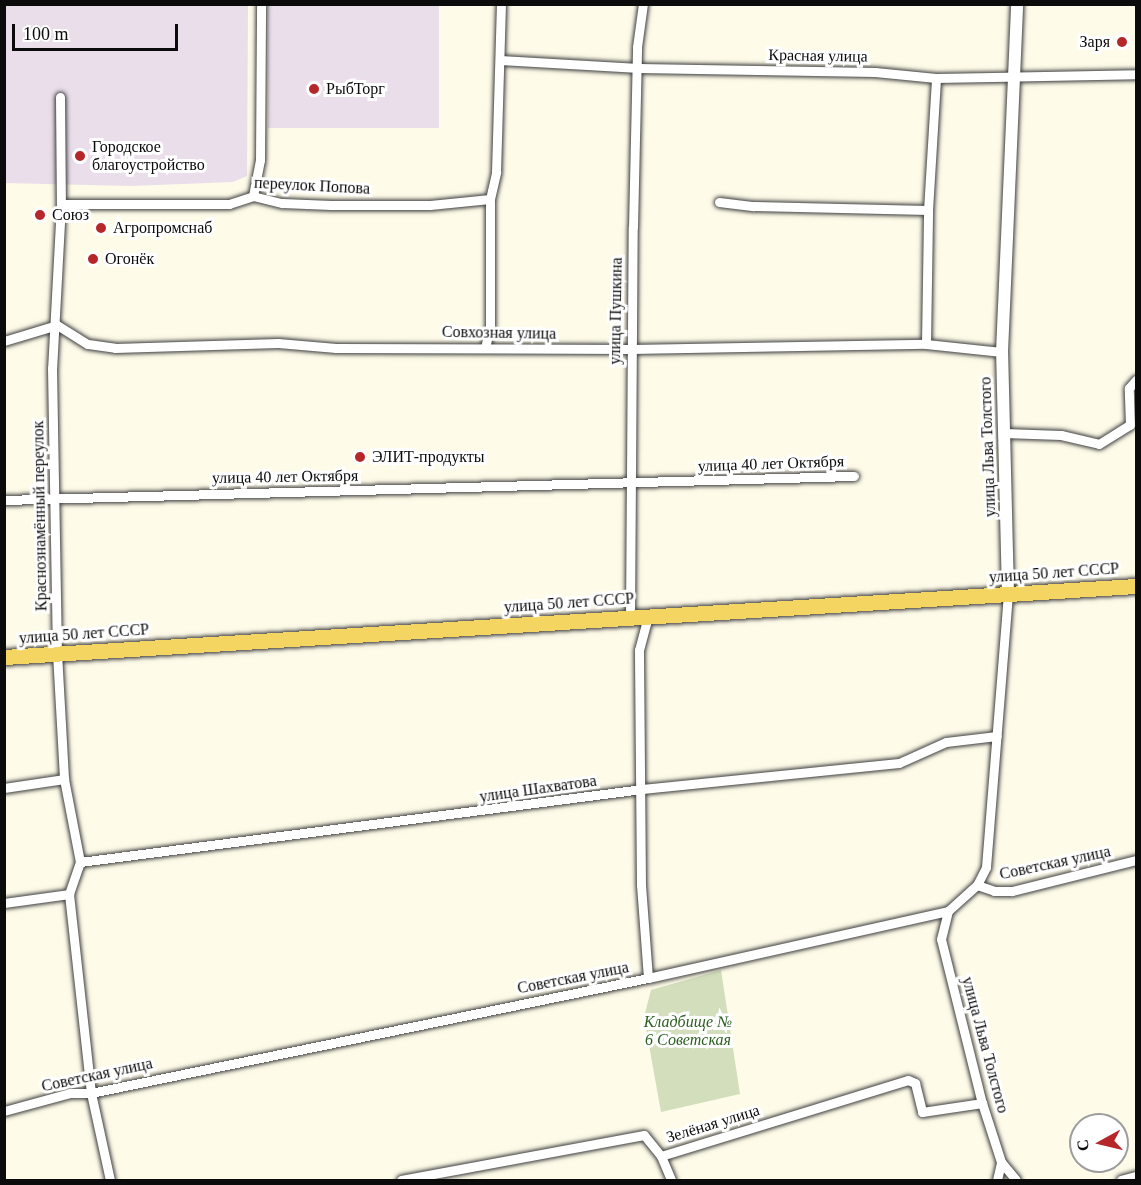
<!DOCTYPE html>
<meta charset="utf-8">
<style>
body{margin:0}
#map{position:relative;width:1141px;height:1185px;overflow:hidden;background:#fefbe9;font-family:Georgia,serif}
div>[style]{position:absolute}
.industrial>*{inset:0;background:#e9deea;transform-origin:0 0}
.cemetery>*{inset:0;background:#d2debc}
.roads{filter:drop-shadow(0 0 2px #3e3e3e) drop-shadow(0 0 2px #3e3e3e)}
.minor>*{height:9px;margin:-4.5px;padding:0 4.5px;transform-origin:4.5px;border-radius:4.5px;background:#fff}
.tertiary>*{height:12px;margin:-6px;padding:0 6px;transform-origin:6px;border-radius:6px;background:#fff}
.primary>*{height:15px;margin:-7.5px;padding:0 7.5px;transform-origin:7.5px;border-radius:7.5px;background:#f5d562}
.dots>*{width:16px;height:16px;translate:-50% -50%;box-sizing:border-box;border:3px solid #fff;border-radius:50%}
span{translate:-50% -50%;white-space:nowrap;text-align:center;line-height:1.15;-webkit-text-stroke:6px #fff;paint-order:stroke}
.poi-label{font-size:16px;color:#0b0b0b}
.right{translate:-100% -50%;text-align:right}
.left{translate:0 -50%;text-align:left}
.street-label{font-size:16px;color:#0b0b0b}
.park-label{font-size:16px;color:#2a5f1e;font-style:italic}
.frame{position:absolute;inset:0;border:6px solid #0b0b0b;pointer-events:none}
.north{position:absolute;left:1069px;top:1113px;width:60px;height:60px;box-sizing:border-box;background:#fff;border:2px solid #9d9d9d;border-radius:50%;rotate:262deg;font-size:16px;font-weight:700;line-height:24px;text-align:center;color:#0b0b0b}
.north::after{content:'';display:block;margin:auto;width:21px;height:27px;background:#b6272a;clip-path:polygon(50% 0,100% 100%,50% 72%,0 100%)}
.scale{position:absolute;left:12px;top:24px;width:166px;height:27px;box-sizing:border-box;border:3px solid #0b0b0b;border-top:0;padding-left:8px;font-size:18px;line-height:21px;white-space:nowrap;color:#0b0b0b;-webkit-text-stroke:4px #fff;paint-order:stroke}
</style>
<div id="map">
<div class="industrial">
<i style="clip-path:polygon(5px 5px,248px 5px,247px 176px,233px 182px,131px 186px,5px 183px)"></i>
<i style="left:268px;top:5px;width:171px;height:123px"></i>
</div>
<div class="cemetery">
<i style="clip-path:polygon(721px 970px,740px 1094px,661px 1112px,644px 1017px,651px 990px)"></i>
</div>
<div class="roads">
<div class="minor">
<i style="left:500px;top:60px;width:139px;rotate:3.3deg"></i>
<i style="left:639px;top:68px;width:236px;rotate:1deg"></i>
<i style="left:875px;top:72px;width:61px;rotate:5.6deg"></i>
<i style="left:936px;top:78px;width:200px;rotate:-1.1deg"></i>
<i style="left:60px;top:97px;width:107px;rotate:89.5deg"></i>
<i style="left:61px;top:204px;width:164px;rotate:93.1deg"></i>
<i style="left:52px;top:368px;width:285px;rotate:89deg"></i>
<i style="left:57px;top:653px;width:126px;rotate:86.8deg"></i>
<i style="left:64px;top:779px;width:85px;rotate:79.1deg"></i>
<i style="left:80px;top:862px;width:34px;rotate:109deg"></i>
<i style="left:69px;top:894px;width:200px;rotate:83.7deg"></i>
<i style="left:91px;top:1093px;width:89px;rotate:77.7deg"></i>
<i style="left:253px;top:196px;width:37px;rotate:-79deg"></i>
<i style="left:260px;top:160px;width:156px;rotate:-89.6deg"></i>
<i style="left:719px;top:202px;width:35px;rotate:7deg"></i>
<i style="left:754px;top:206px;width:174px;rotate:1.3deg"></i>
<i style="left:61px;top:204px;width:168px"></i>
<i style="left:229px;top:204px;width:25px;rotate:-18deg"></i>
<i style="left:253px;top:196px;width:30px;rotate:14deg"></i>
<i style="left:282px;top:203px;width:49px;rotate:2.3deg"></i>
<i style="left:331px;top:205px;width:99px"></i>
<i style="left:430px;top:205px;width:60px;rotate:-5.7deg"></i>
<i style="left:4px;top:341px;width:55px;rotate:-16.8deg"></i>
<i style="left:57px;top:325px;width:36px;rotate:32deg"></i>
<i style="left:88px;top:344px;width:27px;rotate:8deg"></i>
<i style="left:115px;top:348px;width:163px;rotate:-1.8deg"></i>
<i style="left:278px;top:343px;width:58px;rotate:4.9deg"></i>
<i style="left:336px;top:348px;width:295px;rotate:0.2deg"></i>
<i style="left:631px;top:349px;width:295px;rotate:-1deg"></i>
<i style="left:926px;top:344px;width:76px;rotate:6deg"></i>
<i style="left:926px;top:344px;width:134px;rotate:-89.1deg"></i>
<i style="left:928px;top:210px;width:132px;rotate:-86.5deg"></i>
<i style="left:485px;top:348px;width:23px;rotate:-77deg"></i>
<i style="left:490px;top:326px;width:127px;rotate:-90deg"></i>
<i style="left:490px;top:199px;width:28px;rotate:-77deg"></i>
<i style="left:496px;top:172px;width:168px;rotate:-88.3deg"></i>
<i style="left:1004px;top:433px;width:57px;rotate:2deg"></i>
<i style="left:1061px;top:435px;width:39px;rotate:13deg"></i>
<i style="left:1099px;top:444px;width:36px;rotate:-32deg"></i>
<i style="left:1130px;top:425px;width:37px;rotate:-92deg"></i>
<i style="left:1129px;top:388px;width:11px;rotate:-49deg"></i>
<i style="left:4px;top:500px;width:850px;rotate:-1.62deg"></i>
<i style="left:630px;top:617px;width:390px;rotate:-89.6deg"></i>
<i style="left:633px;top:227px;width:180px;rotate:-88.7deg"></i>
<i style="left:637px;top:47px;width:43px;rotate:-82.1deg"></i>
<i style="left:4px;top:788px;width:61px;rotate:-8.5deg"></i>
<i style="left:80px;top:862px;width:567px;rotate:-7.4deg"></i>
<i style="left:642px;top:789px;width:258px;rotate:-5.8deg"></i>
<i style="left:899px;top:763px;width:51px;rotate:-24.1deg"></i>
<i style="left:946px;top:742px;width:51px;rotate:-6.7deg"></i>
<i style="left:977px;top:885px;width:20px;rotate:-63deg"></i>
<i style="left:986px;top:867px;width:274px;rotate:-85.4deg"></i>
<i style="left:4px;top:903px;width:66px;rotate:-7.9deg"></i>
<i style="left:948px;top:911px;width:29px;rotate:104deg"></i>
<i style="left:941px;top:939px;width:169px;rotate:76deg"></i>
<i style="left:982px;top:1103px;width:62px;rotate:72.1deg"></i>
<i style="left:1001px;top:1162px;width:23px;rotate:50deg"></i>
<i style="left:648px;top:978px;width:93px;rotate:-94.3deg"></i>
<i style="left:641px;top:885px;width:235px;rotate:-90.5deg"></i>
<i style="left:639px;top:650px;width:35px;rotate:-75deg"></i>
<i style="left:4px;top:1111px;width:68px;rotate:-15.3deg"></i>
<i style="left:70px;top:1093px;width:21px"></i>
<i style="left:91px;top:1093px;width:569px;rotate:-11.67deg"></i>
<i style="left:648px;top:978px;width:307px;rotate:-12.6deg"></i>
<i style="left:948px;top:911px;width:39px;rotate:-42deg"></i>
<i style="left:977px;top:885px;width:18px;rotate:19deg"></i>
<i style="left:994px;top:891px;width:18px"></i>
<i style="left:1012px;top:891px;width:128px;rotate:-14deg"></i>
<i style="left:661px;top:1156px;width:26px;rotate:67deg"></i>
<i style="left:401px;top:1180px;width:247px;rotate:-10.5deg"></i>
<i style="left:644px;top:1135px;width:27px;rotate:51deg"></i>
<i style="left:661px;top:1156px;width:258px;rotate:-17.1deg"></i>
<i style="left:908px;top:1080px;width:8px;rotate:23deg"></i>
<i style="left:915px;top:1083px;width:30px;rotate:76deg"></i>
<i style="left:922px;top:1112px;width:61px;rotate:-8.5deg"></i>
<i style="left:997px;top:1180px;width:18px;rotate:-77deg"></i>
<i style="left:1121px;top:1180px;width:16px;rotate:-15deg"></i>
</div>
<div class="tertiary">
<i style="left:1008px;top:594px;width:242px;rotate:-91.4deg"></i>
<i style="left:1002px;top:352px;width:348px;rotate:-87.5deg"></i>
</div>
<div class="primary">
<i style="left:4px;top:657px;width:1134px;rotate:-3.59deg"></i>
</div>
</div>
<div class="dots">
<i style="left:1122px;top:42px;background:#b6272a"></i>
<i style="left:314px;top:89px;background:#b6272a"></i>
<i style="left:80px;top:156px;background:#b6272a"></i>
<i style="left:40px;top:215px;background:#b6272a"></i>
<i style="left:101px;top:228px;background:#b6272a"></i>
<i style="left:93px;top:259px;background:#b6272a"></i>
<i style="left:360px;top:457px;background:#b6272a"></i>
</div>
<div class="poi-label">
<span class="right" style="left:1110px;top:42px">Заря</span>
<span class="left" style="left:326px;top:89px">РыбТорг</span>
<span class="left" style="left:92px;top:156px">Городское<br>благоустройство</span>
<span class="left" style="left:52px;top:215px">Союз</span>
<span class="left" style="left:113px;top:228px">Агропромснаб</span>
<span class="left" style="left:105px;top:259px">Огонёк</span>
<span class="left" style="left:372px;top:457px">ЭЛИТ-продукты</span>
</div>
<div class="street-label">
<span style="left:818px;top:56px;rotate:1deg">Красная улица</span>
<span style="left:312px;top:186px;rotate:3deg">переулок Попова</span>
<span style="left:616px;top:311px;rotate:-89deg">улица Пушкина</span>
<span style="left:499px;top:333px;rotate:1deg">Совхозная улица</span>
<span style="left:988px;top:447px;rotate:-92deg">улица Льва Толстого</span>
<span style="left:771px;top:464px;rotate:-2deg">улица 40 лет Октября</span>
<span style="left:285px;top:477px;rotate:-1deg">улица 40 лет Октября</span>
<span style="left:40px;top:516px;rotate:-91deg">Краснознамённый переулок</span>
<span style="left:1054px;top:573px;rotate:-4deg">улица 50 лет СССР</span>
<span style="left:569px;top:603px;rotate:-4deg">улица 50 лет СССР</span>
<span style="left:84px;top:634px;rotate:-4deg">улица 50 лет СССР</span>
<span style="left:538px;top:789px;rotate:-8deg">улица Шахватова</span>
<span style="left:1055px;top:863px;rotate:-12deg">Советская улица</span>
<span style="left:573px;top:978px;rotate:-11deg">Советская улица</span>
<span style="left:985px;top:1045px;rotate:75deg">улица Льва Толстого</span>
<span style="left:97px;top:1075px;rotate:-12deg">Советская улица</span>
<span style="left:713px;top:1124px;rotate:-17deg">Зелёная улица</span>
</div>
<div class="park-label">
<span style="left:688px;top:1031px">Кладбище №<br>6 Советская</span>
</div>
<div class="frame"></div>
<div class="north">С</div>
<div class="scale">100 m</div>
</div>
